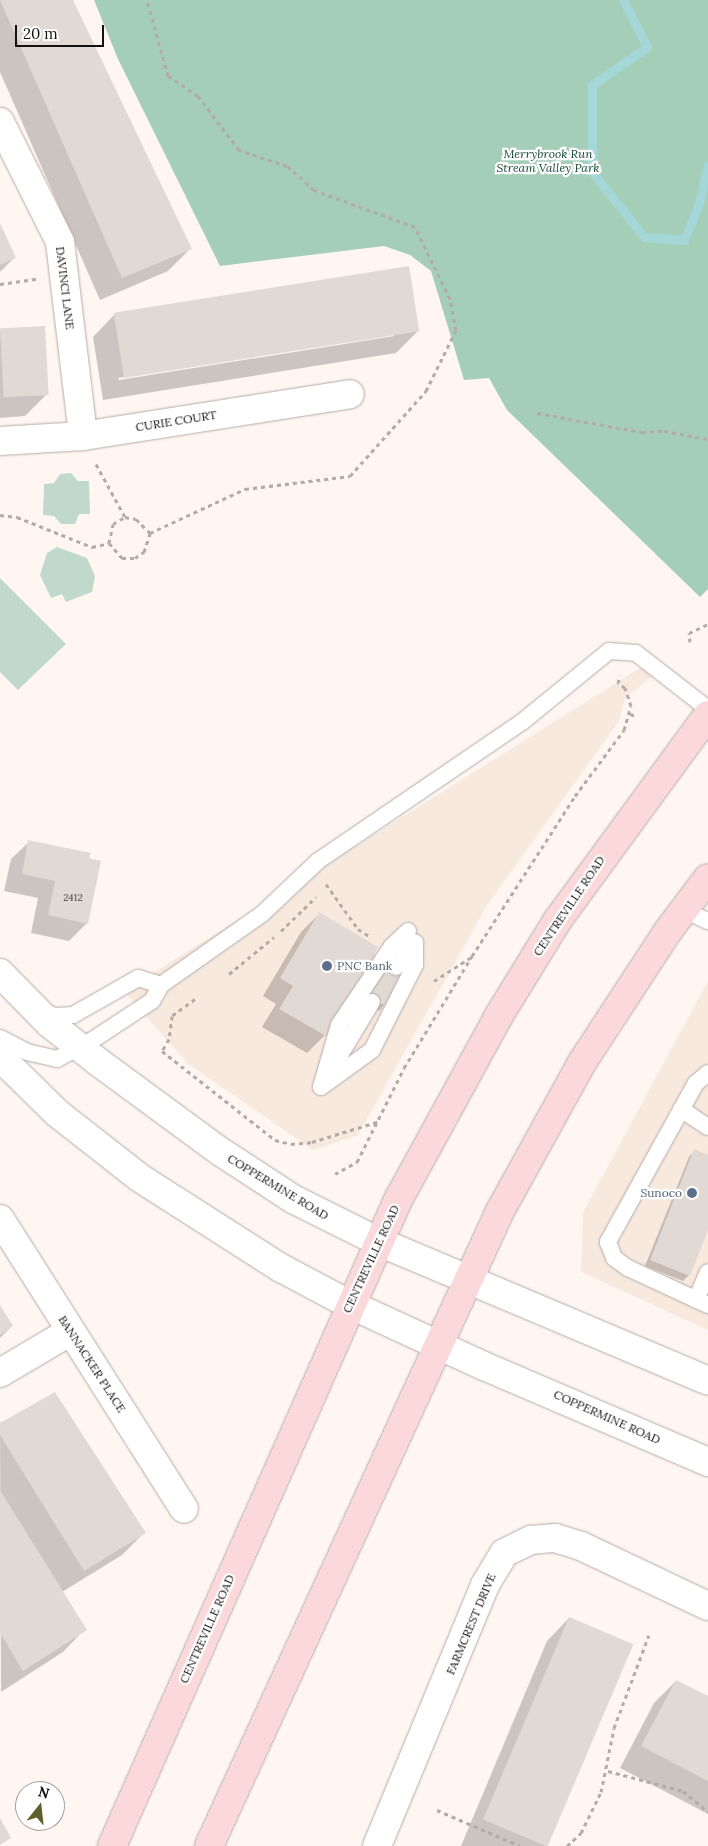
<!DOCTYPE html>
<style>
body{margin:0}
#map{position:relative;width:708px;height:1846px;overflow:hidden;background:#fff6f1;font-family:Lora,serif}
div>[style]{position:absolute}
.built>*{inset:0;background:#f8e9df}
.green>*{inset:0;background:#c1d9cc}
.forest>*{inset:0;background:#a5ceb9}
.shadow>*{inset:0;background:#0003}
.stream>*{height:9px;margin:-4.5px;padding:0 4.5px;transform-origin:4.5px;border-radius:4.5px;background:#a4d7d8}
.building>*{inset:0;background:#e1d9d4;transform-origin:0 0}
.path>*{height:3px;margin-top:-1.5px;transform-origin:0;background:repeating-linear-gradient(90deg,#b2aba7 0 4px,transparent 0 8px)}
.roads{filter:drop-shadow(0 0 1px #b3aca7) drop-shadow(0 0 1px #b3aca7)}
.lane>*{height:16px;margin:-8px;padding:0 8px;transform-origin:8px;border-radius:8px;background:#fff}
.street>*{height:28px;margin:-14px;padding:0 14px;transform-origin:14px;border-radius:14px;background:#fff}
.secondary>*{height:28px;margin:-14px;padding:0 14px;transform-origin:14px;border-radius:14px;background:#fff}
.primary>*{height:28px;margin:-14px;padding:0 14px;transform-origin:14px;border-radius:14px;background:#fbd8d9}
.dots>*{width:14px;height:14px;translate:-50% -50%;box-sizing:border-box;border:2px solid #fff;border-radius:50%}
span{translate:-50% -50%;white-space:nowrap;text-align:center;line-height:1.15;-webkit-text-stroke:4.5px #fff;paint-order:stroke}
.number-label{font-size:10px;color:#474340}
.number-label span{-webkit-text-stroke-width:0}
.park-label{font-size:12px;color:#164935;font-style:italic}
.street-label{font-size:12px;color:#14110f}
.service-label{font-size:12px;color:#4e5e75}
.left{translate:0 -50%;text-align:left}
.right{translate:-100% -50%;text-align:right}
.north{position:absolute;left:15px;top:1781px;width:50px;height:50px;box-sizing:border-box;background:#fff;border:1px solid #a1a09f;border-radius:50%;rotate:16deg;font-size:14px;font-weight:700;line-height:20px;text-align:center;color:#14110f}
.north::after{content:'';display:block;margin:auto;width:18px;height:22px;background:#5f5f2c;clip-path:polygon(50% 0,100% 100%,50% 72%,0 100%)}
.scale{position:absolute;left:15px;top:25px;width:89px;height:22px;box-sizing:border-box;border:2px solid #14110f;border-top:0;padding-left:6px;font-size:15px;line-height:18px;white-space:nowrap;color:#14110f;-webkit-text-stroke:4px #fff;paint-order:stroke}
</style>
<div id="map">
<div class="built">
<i style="clip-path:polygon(656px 658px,662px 668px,625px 698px,619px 721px,488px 904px,358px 1135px,313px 1150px,187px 1063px,124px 991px)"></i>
<i style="clip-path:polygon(708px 981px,708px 1330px,581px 1272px,583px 1212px)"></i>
</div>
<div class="green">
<i style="clip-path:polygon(71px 473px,78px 481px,89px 481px,90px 514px,79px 514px,75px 524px,61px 524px,54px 516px,43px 515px,44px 484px,54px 483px,60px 474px)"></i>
<i style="clip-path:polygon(57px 547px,87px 558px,95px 576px,92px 592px,66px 602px,62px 594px,51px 598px,40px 575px,47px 553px)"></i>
<i style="clip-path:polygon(0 578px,66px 644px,18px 690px,0 672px)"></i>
</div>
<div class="forest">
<i style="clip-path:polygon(94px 0,708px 0,708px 589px,700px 597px,507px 410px,489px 378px,464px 380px,431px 271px,410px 255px,384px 246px,220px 266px,118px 59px)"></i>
</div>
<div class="shadow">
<i style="clip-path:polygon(0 0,72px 0,190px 249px,168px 271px,100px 300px,0 72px)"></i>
<i style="clip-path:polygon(0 226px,15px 257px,0 272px)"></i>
<i style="clip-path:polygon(evenodd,115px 314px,418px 331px,396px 353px,103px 400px,93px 337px,115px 314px,394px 334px,394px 336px,119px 380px,118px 378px,394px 334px)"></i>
<i style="clip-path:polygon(0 330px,47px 394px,25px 416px,0 418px)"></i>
<i style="clip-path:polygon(29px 842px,87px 923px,69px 941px,31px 933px,38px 898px,4px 891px,11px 859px)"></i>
<i style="clip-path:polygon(319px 914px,370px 959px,385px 1004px,379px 1011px,348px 996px,325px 1035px,307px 1053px,262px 1027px,276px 1004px,263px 996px,301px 932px)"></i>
<i style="clip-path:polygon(695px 1151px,708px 1156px,708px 1227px,689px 1275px,683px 1281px,645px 1266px,689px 1157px)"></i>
<i style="clip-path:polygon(0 1307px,12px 1326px,0 1338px)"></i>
<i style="clip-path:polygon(0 1424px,144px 1533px,122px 1555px,62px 1592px,85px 1629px,63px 1652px,1px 1692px)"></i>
<i style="clip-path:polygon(569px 1618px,632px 1645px,547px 1846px,461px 1846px,547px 1641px)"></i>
<i style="clip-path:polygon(676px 1681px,708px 1698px,708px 1814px,620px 1768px,654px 1703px)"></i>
</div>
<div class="stream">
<i style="left:623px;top:0;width:53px;rotate:62.9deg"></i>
<i style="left:647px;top:47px;width:67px;rotate:145.4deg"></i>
<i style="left:592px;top:85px;width:87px;rotate:90deg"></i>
<i style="left:592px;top:172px;width:83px;rotate:51.3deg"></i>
<i style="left:644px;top:237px;width:40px;rotate:4.3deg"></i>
<i style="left:684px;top:240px;width:36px;rotate:-67deg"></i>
<i style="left:698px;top:207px;width:43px;rotate:-76.6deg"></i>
</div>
<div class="building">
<i style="clip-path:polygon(0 0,73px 0,192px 249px,122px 278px)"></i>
<i style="clip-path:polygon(0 223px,16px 258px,0 265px)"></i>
<i style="left:409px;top:266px;width:66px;height:299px;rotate:81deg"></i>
<i style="left:45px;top:326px;width:69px;height:45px;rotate:87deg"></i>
<i style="clip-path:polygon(28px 840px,91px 853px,89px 858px,101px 861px,88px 924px,48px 915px,55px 881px,22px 874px)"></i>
<i style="clip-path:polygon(319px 912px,378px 947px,374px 954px,405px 971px,386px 1005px,372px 1002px,353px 990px,326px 1036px,279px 1009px,293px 986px,280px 978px)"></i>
<i style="clip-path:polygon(694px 1149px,708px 1155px,708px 1230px,690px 1276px,650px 1260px)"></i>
<i style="clip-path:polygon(0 1305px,13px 1326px,0 1335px)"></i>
<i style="clip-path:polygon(55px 1392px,146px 1533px,84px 1571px,0 1435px,0 1423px)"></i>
<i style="clip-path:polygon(0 1490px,87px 1630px,23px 1671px,0 1633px)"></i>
<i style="left:569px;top:1617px;width:70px;height:220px;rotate:23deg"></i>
<i style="clip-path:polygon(676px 1680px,708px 1696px,708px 1781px,641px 1746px)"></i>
<i style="clip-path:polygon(0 1818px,11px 1838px,0 1845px)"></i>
</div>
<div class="path">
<i style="left:0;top:284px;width:37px;rotate:-8deg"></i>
<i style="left:537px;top:413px;width:107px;rotate:10.3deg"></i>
<i style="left:642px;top:432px;width:22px;rotate:-3deg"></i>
<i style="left:664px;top:431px;width:45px;rotate:10.3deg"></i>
<i style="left:96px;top:464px;width:60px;rotate:61.3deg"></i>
<i style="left:0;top:515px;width:17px;rotate:7deg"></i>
<i style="left:17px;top:517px;width:81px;rotate:21.8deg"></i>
<i style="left:92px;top:547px;width:17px;rotate:-13deg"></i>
<i style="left:109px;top:543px;width:20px;rotate:49deg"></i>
<i style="left:122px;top:558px;width:13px"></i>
<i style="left:135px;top:558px;width:11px;rotate:-34deg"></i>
<i style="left:144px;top:552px;width:20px;rotate:-72deg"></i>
<i style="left:150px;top:533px;width:105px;rotate:-24.9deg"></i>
<i style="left:245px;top:489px;width:106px;rotate:-7.1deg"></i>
<i style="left:350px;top:476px;width:114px;rotate:-48.2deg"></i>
<i style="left:426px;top:391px;width:68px;rotate:-63.8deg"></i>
<i style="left:456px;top:330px;width:32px;rotate:-101deg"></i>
<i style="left:450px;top:299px;width:80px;rotate:-115.9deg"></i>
<i style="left:415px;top:227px;width:108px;rotate:-159.9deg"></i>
<i style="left:314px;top:190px;width:36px;rotate:-138deg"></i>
<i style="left:287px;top:166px;width:51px;rotate:-161.6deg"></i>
<i style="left:239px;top:150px;width:68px;rotate:-127.2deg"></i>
<i style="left:198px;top:96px;width:36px;rotate:-146deg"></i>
<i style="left:168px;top:76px;width:79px;rotate:-105.4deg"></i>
<i style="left:109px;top:543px;width:19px;rotate:-78deg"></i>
<i style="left:113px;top:524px;width:14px;rotate:-30deg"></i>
<i style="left:125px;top:517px;width:11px;rotate:10deg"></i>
<i style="left:136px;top:519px;width:20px;rotate:45deg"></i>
<i style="left:690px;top:642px;width:9px;rotate:-96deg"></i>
<i style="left:689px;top:633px;width:21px;rotate:-25deg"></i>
<i style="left:630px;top:714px;width:7px;rotate:16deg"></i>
<i style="left:326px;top:884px;width:55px;rotate:54.6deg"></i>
<i style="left:358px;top:929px;width:15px;rotate:32deg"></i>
<i style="left:281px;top:931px;width:49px;rotate:-44.2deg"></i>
<i style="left:229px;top:974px;width:58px;rotate:-39.4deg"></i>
<i style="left:434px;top:981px;width:43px;rotate:-32.6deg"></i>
<i style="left:195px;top:999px;width:29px;rotate:144deg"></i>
<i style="left:172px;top:1016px;width:23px;rotate:97deg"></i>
<i style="left:169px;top:1039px;width:14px;rotate:120deg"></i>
<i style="left:162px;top:1051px;width:144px;rotate:38.2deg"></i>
<i style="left:275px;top:1140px;width:16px;rotate:14deg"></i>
<i style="left:291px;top:1144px;width:21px;rotate:-5deg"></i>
<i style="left:312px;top:1142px;width:71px;rotate:-17.2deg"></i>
<i style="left:335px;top:1174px;width:25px;rotate:-29deg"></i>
<i style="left:357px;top:1162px;width:105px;rotate:-63.4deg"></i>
<i style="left:404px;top:1068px;width:131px;rotate:-58.7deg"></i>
<i style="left:472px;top:956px;width:190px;rotate:-57.2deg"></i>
<i style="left:575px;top:796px;width:82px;rotate:-53.4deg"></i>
<i style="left:624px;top:730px;width:25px;rotate:-74deg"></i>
<i style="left:631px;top:706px;width:19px;rotate:-108deg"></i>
<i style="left:625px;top:688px;width:9px;rotate:-144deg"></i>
<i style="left:618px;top:683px;width:8px;rotate:-76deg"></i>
<i style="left:608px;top:1771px;width:78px;rotate:14.9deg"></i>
<i style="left:683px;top:1791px;width:33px;rotate:40deg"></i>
<i style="left:437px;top:1810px;width:90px;rotate:23.4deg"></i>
<i style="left:567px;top:1846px;width:19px;rotate:-43deg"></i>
<i style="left:581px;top:1833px;width:46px;rotate:-64deg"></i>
<i style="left:601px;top:1792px;width:65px;rotate:-78.5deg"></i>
<i style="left:614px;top:1728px;width:99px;rotate:-69.4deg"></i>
</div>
<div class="roads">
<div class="lane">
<i style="left:684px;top:910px;width:26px;rotate:25deg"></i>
<i style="left:396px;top:967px;width:31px;rotate:-52deg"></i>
<i style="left:42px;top:1012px;width:15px;rotate:16deg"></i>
<i style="left:56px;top:1016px;width:17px;rotate:-3deg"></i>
<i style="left:73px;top:1015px;width:75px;rotate:-29.6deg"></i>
<i style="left:138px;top:978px;width:24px;rotate:17deg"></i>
<i style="left:0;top:1038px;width:30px;rotate:27deg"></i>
<i style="left:27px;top:1052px;width:31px;rotate:13deg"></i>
<i style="left:57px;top:1059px;width:38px;rotate:-28deg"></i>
<i style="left:91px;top:1041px;width:73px;rotate:-33.3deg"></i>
<i style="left:152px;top:1001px;width:18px;rotate:-61deg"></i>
<i style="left:161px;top:985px;width:123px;rotate:-35.1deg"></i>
<i style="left:262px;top:914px;width:77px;rotate:-43.4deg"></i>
<i style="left:318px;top:861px;width:247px;rotate:-34.3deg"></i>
<i style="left:522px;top:722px;width:112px;rotate:-39.2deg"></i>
<i style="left:609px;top:651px;width:27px;rotate:4deg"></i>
<i style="left:636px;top:653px;width:91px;rotate:37.9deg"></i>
<i style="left:332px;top:1068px;width:77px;rotate:-58.8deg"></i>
<i style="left:708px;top:1073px;width:16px;rotate:140deg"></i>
<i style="left:696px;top:1083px;width:182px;rotate:119deg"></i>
<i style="left:608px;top:1242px;width:17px;rotate:69deg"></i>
<i style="left:614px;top:1258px;width:17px;rotate:36deg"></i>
<i style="left:628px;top:1268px;width:88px;rotate:24.8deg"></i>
<i style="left:321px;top:1087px;width:65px;rotate:-73.8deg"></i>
<i style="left:339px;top:1025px;width:95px;rotate:-56.1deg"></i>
<i style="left:392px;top:946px;width:22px;rotate:-43deg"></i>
<i style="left:321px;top:1087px;width:63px;rotate:-36deg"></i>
<i style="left:372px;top:1050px;width:95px;rotate:-63.2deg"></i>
<i style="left:415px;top:965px;width:22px;rotate:-90deg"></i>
<i style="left:681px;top:1109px;width:32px;rotate:34deg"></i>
<i style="left:696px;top:1300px;width:30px;rotate:-67deg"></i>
</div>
<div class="street">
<i style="left:0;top:122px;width:134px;rotate:63.4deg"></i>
<i style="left:60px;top:242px;width:195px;rotate:83.2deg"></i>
<i style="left:0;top:441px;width:83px;rotate:-3.4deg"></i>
<i style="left:83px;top:436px;width:270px;rotate:-8.9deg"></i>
<i style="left:0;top:1219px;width:343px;rotate:57.6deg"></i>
<i style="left:0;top:1373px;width:82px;rotate:-30.6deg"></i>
<i style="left:377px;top:1846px;width:282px;rotate:-67.5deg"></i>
<i style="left:485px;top:1585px;width:37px;rotate:-59deg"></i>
<i style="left:504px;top:1553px;width:30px;rotate:-26deg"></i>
<i style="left:531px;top:1540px;width:24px;rotate:-5deg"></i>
<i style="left:555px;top:1538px;width:27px;rotate:17deg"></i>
<i style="left:581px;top:1546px;width:140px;rotate:25.3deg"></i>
</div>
<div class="secondary">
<i style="left:0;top:973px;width:70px;rotate:45.6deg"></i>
<i style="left:49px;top:1023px;width:61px;rotate:38.4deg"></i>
<i style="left:97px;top:1061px;width:154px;rotate:36.3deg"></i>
<i style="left:221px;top:1152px;width:86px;rotate:33.1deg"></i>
<i style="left:293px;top:1199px;width:94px;rotate:26.6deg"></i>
<i style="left:377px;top:1241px;width:359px;rotate:22.9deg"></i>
<i style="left:0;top:1057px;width:80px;rotate:44.5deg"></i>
<i style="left:57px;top:1113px;width:105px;rotate:38.1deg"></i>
<i style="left:140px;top:1178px;width:167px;rotate:32.6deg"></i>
<i style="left:281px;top:1268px;width:77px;rotate:27.9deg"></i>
<i style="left:349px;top:1304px;width:149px;rotate:24.7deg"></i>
<i style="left:484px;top:1366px;width:244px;rotate:23.2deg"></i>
</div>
<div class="primary">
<i style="left:112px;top:1846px;width:706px;rotate:-66.12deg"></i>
<i style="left:398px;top:1200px;width:209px;rotate:-61.3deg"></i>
<i style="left:498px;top:1017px;width:113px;rotate:-58.4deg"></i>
<i style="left:557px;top:921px;width:255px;rotate:-53.8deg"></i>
<i style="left:209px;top:1846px;width:699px;rotate:-65.38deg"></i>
<i style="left:500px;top:1211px;width:168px;rotate:-61.1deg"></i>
<i style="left:581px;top:1064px;width:159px;rotate:-56.8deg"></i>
<i style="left:668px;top:931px;width:66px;rotate:-53deg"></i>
</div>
</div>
<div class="dots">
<i style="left:327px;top:966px;background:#5c6f8a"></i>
<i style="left:692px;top:1193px;background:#5c6f8a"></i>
</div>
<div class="number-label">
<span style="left:73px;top:898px">2412</span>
</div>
<div class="park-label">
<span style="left:548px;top:161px">Merrybrook Run<br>Stream Valley Park</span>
</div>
<div class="street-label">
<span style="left:65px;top:288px;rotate:83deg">DAVINCI LANE</span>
<span style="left:176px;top:421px;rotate:-9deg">CURIE COURT</span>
<span style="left:569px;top:906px;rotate:-56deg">CENTREVILLE ROAD</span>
<span style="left:278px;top:1187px;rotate:31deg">COPPERMINE ROAD</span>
<span style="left:371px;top:1259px;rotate:-65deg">CENTREVILLE ROAD</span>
<span style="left:92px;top:1364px;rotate:57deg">BANNACKER PLACE</span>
<span style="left:607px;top:1417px;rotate:24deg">COPPERMINE ROAD</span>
<span style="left:471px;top:1624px;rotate:-67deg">FARMCREST DRIVE</span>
<span style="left:207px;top:1629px;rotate:-66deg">CENTREVILLE ROAD</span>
</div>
<div class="service-label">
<span class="left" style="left:337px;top:966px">PNC Bank</span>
<span class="right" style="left:682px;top:1193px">Sunoco</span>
</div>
<div class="north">N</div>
<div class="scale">20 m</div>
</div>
